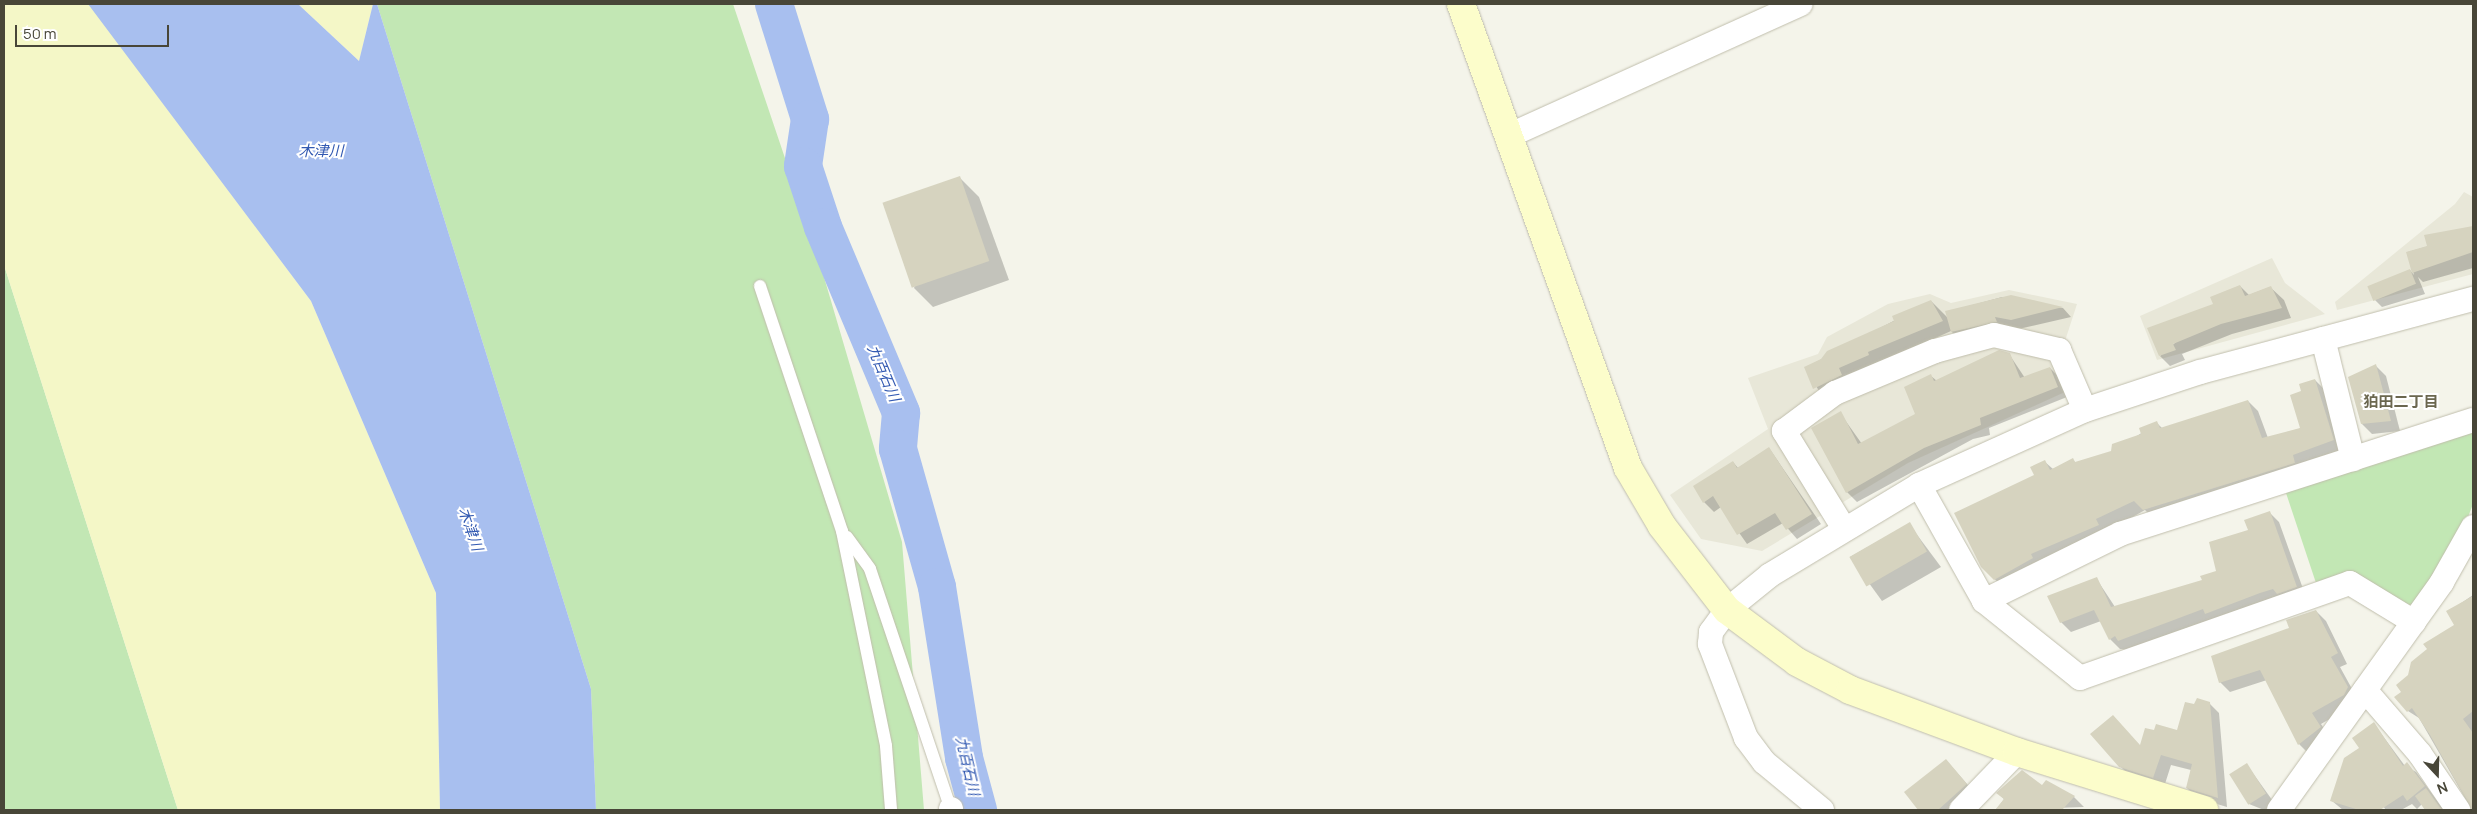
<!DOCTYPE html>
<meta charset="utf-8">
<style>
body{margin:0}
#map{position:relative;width:2477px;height:814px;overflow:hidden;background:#f4f4ea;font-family:Manrope,"Noto Sans JP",sans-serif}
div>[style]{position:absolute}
.residential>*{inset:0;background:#e8e7d8}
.green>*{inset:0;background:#c2e7b4}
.sand>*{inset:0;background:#f4f7c7}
.water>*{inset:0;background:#a8bfef}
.shadow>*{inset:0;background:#0003}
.river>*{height:38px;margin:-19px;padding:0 19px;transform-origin:19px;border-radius:19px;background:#a8bfef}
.building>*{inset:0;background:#d6d3bf;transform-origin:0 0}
.roads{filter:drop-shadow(0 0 1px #c0beac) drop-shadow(0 0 1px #c0beac)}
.lane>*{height:12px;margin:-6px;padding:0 6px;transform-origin:6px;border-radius:6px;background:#fff}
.street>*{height:24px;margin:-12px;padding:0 12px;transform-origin:12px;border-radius:12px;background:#fff}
.secondary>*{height:28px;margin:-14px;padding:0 14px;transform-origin:14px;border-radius:14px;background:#fcfdcb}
span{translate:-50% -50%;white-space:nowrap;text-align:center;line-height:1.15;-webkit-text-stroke:4px #fff;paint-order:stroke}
.water-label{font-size:15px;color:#335ab2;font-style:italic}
.neighbourhood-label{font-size:15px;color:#6b674f;font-weight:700}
.frame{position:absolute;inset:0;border:5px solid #484638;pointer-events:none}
.north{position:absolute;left:2412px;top:749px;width:50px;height:50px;-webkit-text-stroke:4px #fff;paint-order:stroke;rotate:159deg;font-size:14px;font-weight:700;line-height:20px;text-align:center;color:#484638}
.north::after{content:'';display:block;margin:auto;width:18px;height:22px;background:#484638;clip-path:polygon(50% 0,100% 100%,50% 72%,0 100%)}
.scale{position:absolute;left:15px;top:25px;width:154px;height:22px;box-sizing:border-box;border:2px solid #484638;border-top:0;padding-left:6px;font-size:15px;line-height:18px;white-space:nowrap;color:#484638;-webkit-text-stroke:4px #fff;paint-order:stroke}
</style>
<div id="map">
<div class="residential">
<i style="clip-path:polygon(2464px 192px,2473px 197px,2473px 274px,2337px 310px,2335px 302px,2455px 204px)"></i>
<i style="clip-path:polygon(2272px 258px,2285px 283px,2325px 314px,2157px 360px,2140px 316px)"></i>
<i style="clip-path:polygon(2009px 290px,2077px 304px,2065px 341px,2076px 387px,1908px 463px,1762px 551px,1701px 539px,1670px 495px,1768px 429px,1748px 378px,1818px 354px,1827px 337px,1888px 304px,1930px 294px,1951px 303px)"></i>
</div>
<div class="green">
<i style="clip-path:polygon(377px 4px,733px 4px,816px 250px,902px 542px,924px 810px,596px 810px,591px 689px)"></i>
<i style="clip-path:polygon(4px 265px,176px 804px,178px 810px,4px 810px)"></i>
<i style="clip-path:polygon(2473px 430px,2473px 504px,2465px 525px,2415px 604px,2402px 606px,2316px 583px,2285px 490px)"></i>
</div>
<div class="sand">
<i style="clip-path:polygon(4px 4px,89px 4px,311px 301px,436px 593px,440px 810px,178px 810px,4px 265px)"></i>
<i style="clip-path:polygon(298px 4px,373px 4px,359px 61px)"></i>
</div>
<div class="water">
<i style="clip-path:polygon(88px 4px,298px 4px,359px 61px,373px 4px,377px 4px,591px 689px,596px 810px,440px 810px,436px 593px,311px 301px)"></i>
</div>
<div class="shadow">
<i style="clip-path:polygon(960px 178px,979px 197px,1009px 280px,933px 307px,914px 288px)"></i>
<i style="clip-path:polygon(2473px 229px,2473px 268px,2423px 282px,2418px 277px,2425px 294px,2382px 307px,2372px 297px,2410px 270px,2414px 275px,2408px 252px,2429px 246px,2426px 236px)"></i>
<i style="clip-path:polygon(2240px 286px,2249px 295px,2270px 287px,2284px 300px,2291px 318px,2232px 334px,2182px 354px,2185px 360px,2170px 366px,2160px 356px)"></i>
<i style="clip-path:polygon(2002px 297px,2063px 308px,2071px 317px,1962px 342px,1951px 331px,1848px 378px,1824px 399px,1805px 368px,1931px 301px,1948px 318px,1947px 312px)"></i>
<i style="clip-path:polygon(2009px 354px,2025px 378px,2050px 368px,2060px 378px,2067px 397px,1989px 428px,1990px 435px,1973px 439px,1857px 502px,1847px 492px,1813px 428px,1840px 413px,1862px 444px,1917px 414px,1931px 376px,1937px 381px)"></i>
<i style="clip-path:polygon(2376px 366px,2386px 376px,2400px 431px,2372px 434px,2362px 424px)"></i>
<i style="clip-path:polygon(2315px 380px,2325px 390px,2343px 450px,2154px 519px,2145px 510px,2005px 589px,1982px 567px,2045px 462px,2053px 469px,2073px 460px,2076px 463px,2112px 452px,2157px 423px,2163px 429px,2248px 401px,2258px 411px,2268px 438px,2302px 428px,2303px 392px)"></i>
<i style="clip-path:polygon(1769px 448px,1821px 524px,1797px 539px,1783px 523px,1747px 544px,1721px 507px,1714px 512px,1704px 502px,1733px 462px,1738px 468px)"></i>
<i style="clip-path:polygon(2269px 512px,2279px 522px,2306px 597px,2129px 650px,2120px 649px,2110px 639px,2101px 621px,2071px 632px,2061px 622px,2096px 578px,2115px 607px,2203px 581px,2218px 572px)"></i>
<i style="clip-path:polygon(1909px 524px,1941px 567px,1882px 601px,1850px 557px)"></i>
<i style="clip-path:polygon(2473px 595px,2473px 810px,2472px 810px,2419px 718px,2408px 711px,2403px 692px,2409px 675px,2456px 625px,2448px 612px)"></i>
<i style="clip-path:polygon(2316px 611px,2326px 621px,2347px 664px,2340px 667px,2357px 698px,2354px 705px,2321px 724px,2330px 738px,2309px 754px,2299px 744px,2267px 680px,2230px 692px,2220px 682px)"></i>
<i style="clip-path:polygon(2209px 703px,2219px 713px,2227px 807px,2197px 798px,2187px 788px,2191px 770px,2171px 765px,2164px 787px,2131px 777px,2120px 766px,2155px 732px,2178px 731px,2195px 706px)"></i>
<i style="clip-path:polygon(2374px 724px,2405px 766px,2416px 772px,2444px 810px,2426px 810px,2422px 804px,2417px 809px,2412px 804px,2401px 810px,2386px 810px,2379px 801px,2376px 810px,2343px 810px,2332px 801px)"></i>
<i style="clip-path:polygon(1946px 760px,1981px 800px,1969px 810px,1920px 810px,1906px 793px)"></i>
<i style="clip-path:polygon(2247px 765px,2275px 804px,2264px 810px,2249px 804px)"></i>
<i style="clip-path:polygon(2023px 772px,2042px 786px,2074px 797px,2084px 807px,1996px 810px,2004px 799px,1998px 793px)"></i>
</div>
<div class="river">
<i style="left:774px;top:4px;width:121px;rotate:72.6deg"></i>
<i style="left:810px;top:119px;width:48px;rotate:98.5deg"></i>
<i style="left:803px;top:166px;width:64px;rotate:71.8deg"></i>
<i style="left:823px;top:227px;width:202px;rotate:67.2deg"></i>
<i style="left:901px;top:413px;width:36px;rotate:95deg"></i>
<i style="left:898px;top:449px;width:143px;rotate:74.2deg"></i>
<i style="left:937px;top:587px;width:173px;rotate:81deg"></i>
<i style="left:964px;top:758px;width:54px;rotate:74.9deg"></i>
</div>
<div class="building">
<i style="left:960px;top:176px;width:90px;height:82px;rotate:71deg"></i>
<i style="clip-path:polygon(2473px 226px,2473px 252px,2412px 273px,2406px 252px,2427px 246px,2424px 235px)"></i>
<i style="left:2410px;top:269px;width:16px;height:46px;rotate:68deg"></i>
<i style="clip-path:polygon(2240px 285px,2245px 296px,2271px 286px,2282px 308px,2221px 324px,2173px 344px,2176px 350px,2159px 356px,2147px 328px,2213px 304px,2210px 297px)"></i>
<i style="clip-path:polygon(2011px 295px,2063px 307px,2011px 320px,1995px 317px,1997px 322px,1951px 332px,1945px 311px)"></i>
<i style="clip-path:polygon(1931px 300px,1943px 321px,1868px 352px,1869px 355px,1839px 368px,1842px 375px,1813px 389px,1804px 367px,1821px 359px,1827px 351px,1894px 321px,1892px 316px)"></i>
<i style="clip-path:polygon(1999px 350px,2010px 353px,2020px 378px,2050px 367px,2058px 387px,1980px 418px,1981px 425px,1924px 448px,1846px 493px,1811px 428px,1841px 411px,1858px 444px,1915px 414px,1904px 387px,1931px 374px,1934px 381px)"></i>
<i style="clip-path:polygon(2376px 364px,2391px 421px,2361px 424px,2348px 377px)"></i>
<i style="clip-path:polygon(2315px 379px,2334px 440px,2293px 455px,2295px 463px,2143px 510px,2134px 501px,2096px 519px,2099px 525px,2031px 554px,2033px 558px,1994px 580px,1981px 567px,1954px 513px,2034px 475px,2030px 467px,2045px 460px,2050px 470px,2073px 458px,2075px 462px,2111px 451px,2112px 444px,2141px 434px,2139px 428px,2157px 421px,2160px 428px,2248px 400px,2262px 438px,2300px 428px,2290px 395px,2301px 391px,2299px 384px)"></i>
<i style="clip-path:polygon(1769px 447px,1812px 514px,1786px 530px,1775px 513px,1737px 535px,1713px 496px,1703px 503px,1693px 486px,1733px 461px,1737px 468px)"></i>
<i style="clip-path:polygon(2270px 511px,2297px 587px,2277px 594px,2273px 589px,2260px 593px,2205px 614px,2203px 609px,2118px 641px,2115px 636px,2109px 640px,2094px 610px,2060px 623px,2047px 596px,2097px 577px,2111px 607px,2202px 580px,2200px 576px,2216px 571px,2209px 542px,2248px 530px,2244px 520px)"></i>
<i style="left:1910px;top:522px;width:34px;height:70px;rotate:60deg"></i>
<i style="clip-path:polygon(2473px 596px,2473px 711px,2463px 719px,2473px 733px,2473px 810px,2472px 810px,2430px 735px,2412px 708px,2407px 712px,2394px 697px,2401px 692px,2396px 685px,2408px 675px,2411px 662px,2427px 649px,2423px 644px,2454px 625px,2446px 611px)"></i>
<i style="clip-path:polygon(2316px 610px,2338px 653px,2331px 657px,2348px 687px,2344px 695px,2312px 713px,2321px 727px,2298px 745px,2260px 670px,2219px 683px,2211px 656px,2289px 628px,2286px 620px)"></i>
<i style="clip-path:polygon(2197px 698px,2210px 702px,2218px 798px,2186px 788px,2192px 764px,2161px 755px,2153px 778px,2119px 767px,2090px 734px,2113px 715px,2140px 745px,2145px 728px,2154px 730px,2156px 724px,2177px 730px,2185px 702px,2194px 704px)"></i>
<i style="clip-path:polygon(2374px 722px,2403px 766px,2407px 762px,2425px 786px,2407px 801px,2403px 795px,2380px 810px,2359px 810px,2330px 801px,2344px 758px,2359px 748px,2352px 738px)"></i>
<i style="clip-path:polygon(1946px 759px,1967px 784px,1938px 810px,1918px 810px,1904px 792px)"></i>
<i style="left:2247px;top:763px;width:36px;height:21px;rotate:58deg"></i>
<i style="clip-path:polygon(2022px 770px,2042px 785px,2046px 780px,2075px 796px,2062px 810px,1995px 810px,2004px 799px,1996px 793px)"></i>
<i style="clip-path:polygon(2426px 788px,2442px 810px,2425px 810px,2415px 796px)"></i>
</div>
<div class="roads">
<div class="lane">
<i style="left:760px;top:286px;width:258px;rotate:71.5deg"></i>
<i style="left:842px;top:531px;width:219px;rotate:78.4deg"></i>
<i style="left:886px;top:746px;width:64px;rotate:85.5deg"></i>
<i style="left:847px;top:537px;width:39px;rotate:54deg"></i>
<i style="left:870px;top:569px;width:253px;rotate:71.4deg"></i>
</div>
<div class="street">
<i style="left:1508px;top:136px;width:321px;rotate:-24.3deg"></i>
<i style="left:2323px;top:339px;width:124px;rotate:76deg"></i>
<i style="left:1919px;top:485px;width:133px;rotate:60.7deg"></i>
<i style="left:1984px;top:601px;width:123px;rotate:38.7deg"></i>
<i style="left:2080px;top:678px;width:286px;rotate:-19.4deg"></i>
<i style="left:2350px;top:583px;width:75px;rotate:31.4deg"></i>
<i style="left:1843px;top:527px;width:113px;rotate:-121.6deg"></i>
<i style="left:1784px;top:431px;width:64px;rotate:-36.7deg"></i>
<i style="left:1835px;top:393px;width:108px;rotate:-22.8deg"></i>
<i style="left:1935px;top:351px;width:61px;rotate:-15.2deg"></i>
<i style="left:1994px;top:335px;width:67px;rotate:13deg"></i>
<i style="left:2059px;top:350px;width:65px;rotate:66.6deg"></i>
<i style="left:1984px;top:601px;width:152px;rotate:-26.2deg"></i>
<i style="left:2120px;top:534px;width:371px;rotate:-17.9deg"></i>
<i style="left:2365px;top:690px;width:84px;rotate:49.3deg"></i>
<i style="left:2420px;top:754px;width:68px;rotate:55.8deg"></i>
<i style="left:951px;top:809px;width:1px;rotate:90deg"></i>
<i style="left:1822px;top:810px;width:75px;rotate:-140.4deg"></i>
<i style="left:1764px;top:762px;width:30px;rotate:-127deg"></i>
<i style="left:1746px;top:738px;width:101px;rotate:-111deg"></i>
<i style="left:1710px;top:644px;width:12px;rotate:-85deg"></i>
<i style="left:1711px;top:632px;width:27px;rotate:-54deg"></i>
<i style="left:1727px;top:610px;width:55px;rotate:-39.1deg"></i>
<i style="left:1770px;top:575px;width:174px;rotate:-31.1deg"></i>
<i style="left:1919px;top:485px;width:182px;rotate:-24.3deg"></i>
<i style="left:2085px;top:410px;width:121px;rotate:-18.3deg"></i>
<i style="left:2200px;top:372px;width:283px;rotate:-15deg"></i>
<i style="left:1961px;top:810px;width:81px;rotate:-46deg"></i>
<i style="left:2279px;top:810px;width:280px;rotate:-54.4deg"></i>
<i style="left:2442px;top:582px;width:63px;rotate:-60.6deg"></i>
</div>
<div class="secondary">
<i style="left:1461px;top:4px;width:493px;rotate:70.2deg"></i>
<i style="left:1628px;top:468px;width:67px;rotate:59.6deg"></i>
<i style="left:1662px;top:526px;width:106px;rotate:52.3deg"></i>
<i style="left:1727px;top:610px;width:87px;rotate:36.6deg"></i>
<i style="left:1797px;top:662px;width:60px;rotate:27.8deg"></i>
<i style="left:1850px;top:690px;width:178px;rotate:20.4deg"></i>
<i style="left:2017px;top:752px;width:196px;rotate:17.2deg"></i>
</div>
</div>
<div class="water-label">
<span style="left:321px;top:151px">木津川</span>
<span style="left:884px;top:373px;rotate:67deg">九百石川</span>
<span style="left:471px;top:529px;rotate:71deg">木津川</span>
<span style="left:968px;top:766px;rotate:77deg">九百石川</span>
</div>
<div class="neighbourhood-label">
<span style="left:2401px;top:402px">狛田二丁目</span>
</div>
<div class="frame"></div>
<div class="north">N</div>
<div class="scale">50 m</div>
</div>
